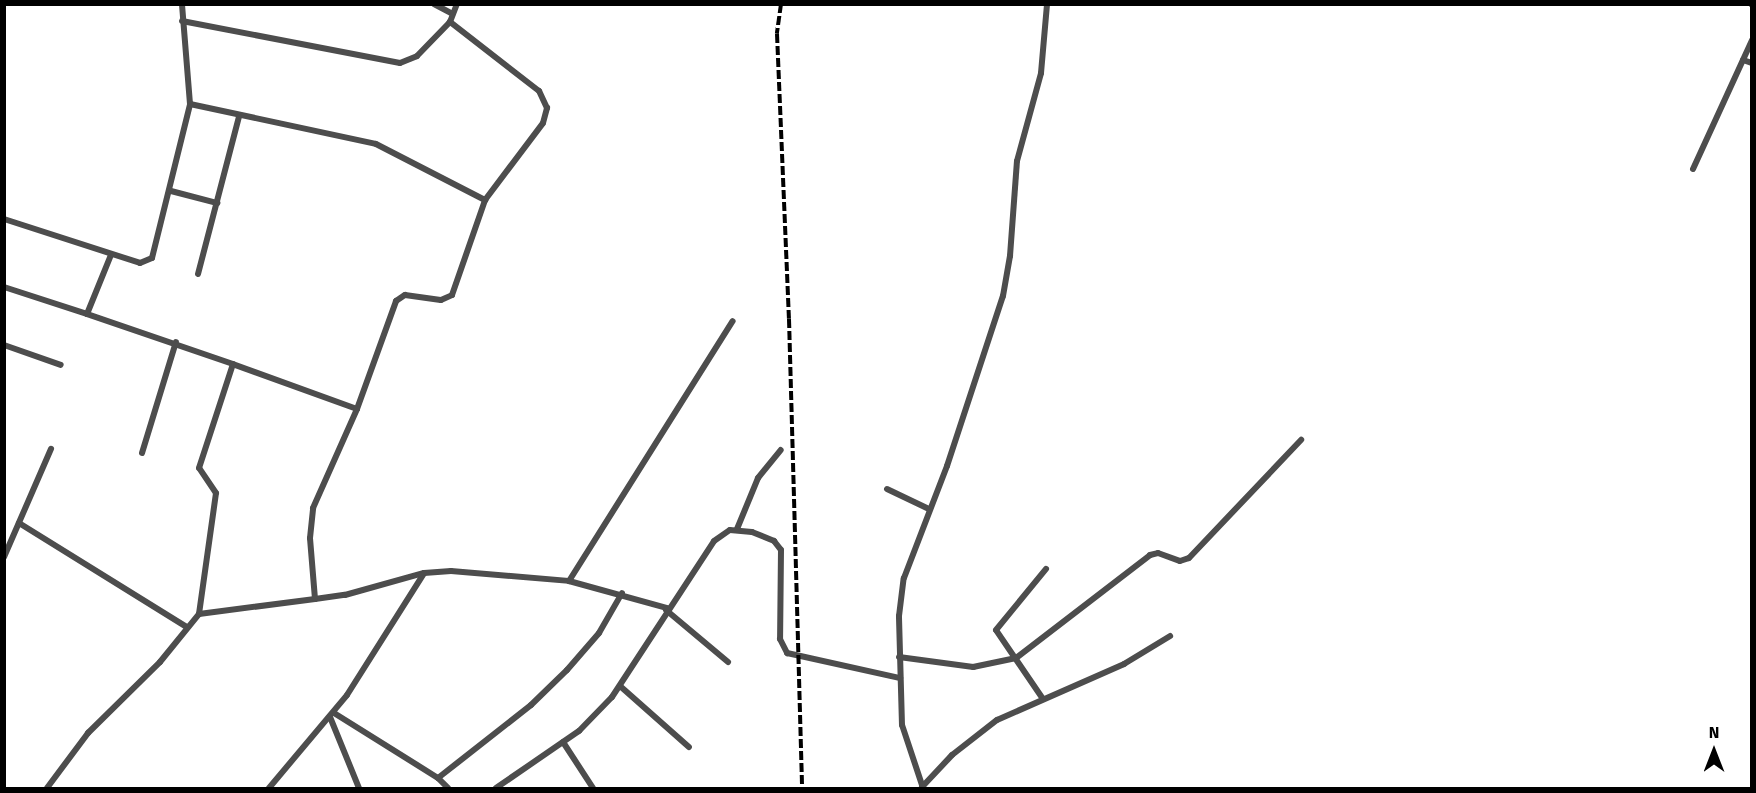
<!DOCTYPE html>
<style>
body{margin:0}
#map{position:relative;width:1756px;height:793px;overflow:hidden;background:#fff;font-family:"Fira Sans",sans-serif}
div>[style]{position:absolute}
.minor>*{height:6px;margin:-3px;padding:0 3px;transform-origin:3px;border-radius:3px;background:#4d4d4d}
.rail>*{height:4px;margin-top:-2px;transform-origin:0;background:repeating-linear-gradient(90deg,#000 0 9px,transparent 0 12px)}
span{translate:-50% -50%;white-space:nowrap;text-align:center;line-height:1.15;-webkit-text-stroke:6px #fff;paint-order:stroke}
.frame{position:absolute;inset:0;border:6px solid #000;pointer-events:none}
.north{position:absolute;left:1684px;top:721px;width:60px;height:60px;-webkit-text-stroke:4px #fff;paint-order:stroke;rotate:0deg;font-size:16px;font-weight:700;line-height:24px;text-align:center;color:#000}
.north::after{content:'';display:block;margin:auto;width:21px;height:27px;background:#000;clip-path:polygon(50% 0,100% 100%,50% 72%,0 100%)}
</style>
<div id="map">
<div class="minor">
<i style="left:434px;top:4px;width:21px;rotate:28deg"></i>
<i style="left:1751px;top:4px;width:1px;rotate:45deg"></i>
<i style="left:182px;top:21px;width:222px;rotate:10.9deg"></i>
<i style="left:400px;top:63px;width:18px;rotate:-22deg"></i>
<i style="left:417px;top:56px;width:47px;rotate:-45.9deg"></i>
<i style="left:450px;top:22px;width:19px;rotate:-69deg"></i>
<i style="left:1743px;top:60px;width:9px;rotate:18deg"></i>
<i style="left:190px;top:104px;width:190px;rotate:12.1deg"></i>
<i style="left:376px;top:144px;width:123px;rotate:27.2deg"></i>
<i style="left:485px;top:200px;width:96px;rotate:-53deg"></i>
<i style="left:543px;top:123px;width:16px;rotate:-75deg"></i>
<i style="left:547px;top:108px;width:19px;rotate:-115deg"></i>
<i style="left:539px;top:91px;width:113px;rotate:-142.2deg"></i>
<i style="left:1693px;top:169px;width:142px;rotate:-65.4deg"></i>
<i style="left:171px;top:191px;width:48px;rotate:14.6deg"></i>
<i style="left:4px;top:219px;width:143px;rotate:17.9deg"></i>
<i style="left:140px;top:263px;width:13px;rotate:-23deg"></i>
<i style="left:152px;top:258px;width:159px;rotate:-76.1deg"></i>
<i style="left:190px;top:104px;width:100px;rotate:-94.6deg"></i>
<i style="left:198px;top:274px;width:162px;rotate:-75.4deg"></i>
<i style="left:4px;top:287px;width:87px;rotate:18deg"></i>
<i style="left:87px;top:314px;width:64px;rotate:-67.9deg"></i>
<i style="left:4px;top:345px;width:60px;rotate:19.3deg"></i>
<i style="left:357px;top:409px;width:115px;rotate:-70.1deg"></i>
<i style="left:396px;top:301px;width:11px;rotate:-34deg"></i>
<i style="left:405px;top:295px;width:36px;rotate:8deg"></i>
<i style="left:441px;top:300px;width:12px;rotate:-24deg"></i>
<i style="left:452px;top:295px;width:101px;rotate:-70.8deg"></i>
<i style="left:142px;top:453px;width:116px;rotate:-73deg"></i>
<i style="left:887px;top:489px;width:47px;rotate:25.5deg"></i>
<i style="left:19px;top:523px;width:198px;rotate:31.8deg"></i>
<i style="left:737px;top:529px;width:55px;rotate:-67.6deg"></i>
<i style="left:758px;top:478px;width:36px;rotate:-51deg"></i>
<i style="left:4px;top:557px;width:118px;rotate:-66.5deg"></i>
<i style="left:569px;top:581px;width:307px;rotate:-57.8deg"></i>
<i style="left:315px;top:599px;width:30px;rotate:-8deg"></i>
<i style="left:345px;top:595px;width:82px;rotate:-15.6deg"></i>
<i style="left:424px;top:573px;width:27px;rotate:-4deg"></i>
<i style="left:451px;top:571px;width:118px;rotate:4.8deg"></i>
<i style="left:569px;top:581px;width:102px;rotate:15.4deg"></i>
<i style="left:666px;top:610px;width:81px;rotate:40deg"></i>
<i style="left:199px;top:614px;width:117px;rotate:-7.4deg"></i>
<i style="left:315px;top:599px;width:61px;rotate:-94.7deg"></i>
<i style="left:310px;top:538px;width:30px;rotate:-84deg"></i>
<i style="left:313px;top:508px;width:108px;rotate:-66deg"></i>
<i style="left:357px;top:409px;width:132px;rotate:-160.1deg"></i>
<i style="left:899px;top:657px;width:75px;rotate:7.7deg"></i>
<i style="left:973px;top:667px;width:44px;rotate:-11.8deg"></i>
<i style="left:1016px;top:658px;width:169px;rotate:-37.5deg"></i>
<i style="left:1150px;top:555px;width:8px;rotate:-14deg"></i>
<i style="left:1158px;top:553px;width:23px;rotate:20deg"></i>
<i style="left:1180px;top:561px;width:9px;rotate:-18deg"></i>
<i style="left:1189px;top:558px;width:163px;rotate:-46.5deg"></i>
<i style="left:620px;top:686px;width:92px;rotate:41.5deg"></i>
<i style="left:1043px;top:699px;width:83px;rotate:-124.3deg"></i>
<i style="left:996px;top:630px;width:79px;rotate:-50.7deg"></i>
<i style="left:334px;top:713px;width:123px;rotate:32deg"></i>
<i style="left:438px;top:778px;width:118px;rotate:-38.1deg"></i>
<i style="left:531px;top:705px;width:50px;rotate:-44.2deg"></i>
<i style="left:567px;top:670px;width:49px;rotate:-49.1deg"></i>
<i style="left:599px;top:633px;width:46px;rotate:-60.1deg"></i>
<i style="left:330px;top:717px;width:77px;rotate:67.8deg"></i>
<i style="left:563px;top:742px;width:55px;rotate:56.9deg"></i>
<i style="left:438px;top:778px;width:14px;rotate:45deg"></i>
<i style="left:922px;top:787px;width:44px;rotate:-46.8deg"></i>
<i style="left:952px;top:755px;width:57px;rotate:-37.9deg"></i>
<i style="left:997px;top:720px;width:139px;rotate:-23.8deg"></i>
<i style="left:1124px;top:664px;width:54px;rotate:-31.3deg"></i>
<i style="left:47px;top:788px;width:69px;rotate:-53.3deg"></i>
<i style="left:88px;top:733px;width:101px;rotate:-44.6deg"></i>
<i style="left:160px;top:662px;width:62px;rotate:-50.9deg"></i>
<i style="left:199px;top:614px;width:122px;rotate:-82deg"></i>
<i style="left:216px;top:493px;width:30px;rotate:-124deg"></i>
<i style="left:199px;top:468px;width:109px;rotate:-71.9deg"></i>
<i style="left:233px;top:364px;width:154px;rotate:-161.1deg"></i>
<i style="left:269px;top:788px;width:121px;rotate:-50deg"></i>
<i style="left:347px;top:695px;width:144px;rotate:-57.7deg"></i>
<i style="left:496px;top:788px;width:101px;rotate:-34.5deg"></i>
<i style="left:579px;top:731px;width:47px;rotate:-45.9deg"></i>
<i style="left:612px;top:697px;width:186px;rotate:-56.8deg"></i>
<i style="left:714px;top:541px;width:19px;rotate:-35deg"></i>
<i style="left:730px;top:530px;width:22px;rotate:5deg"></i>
<i style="left:752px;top:532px;width:24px;rotate:22deg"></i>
<i style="left:774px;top:541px;width:11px;rotate:52deg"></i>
<i style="left:781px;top:550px;width:89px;rotate:90.6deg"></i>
<i style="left:780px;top:639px;width:16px;rotate:63deg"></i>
<i style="left:787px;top:653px;width:116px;rotate:12.5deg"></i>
<i style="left:923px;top:788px;width:66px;rotate:-108.4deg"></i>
<i style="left:902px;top:725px;width:109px;rotate:-91.6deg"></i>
<i style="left:899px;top:616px;width:38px;rotate:-83deg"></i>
<i style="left:904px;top:578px;width:120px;rotate:-69deg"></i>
<i style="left:947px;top:466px;width:179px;rotate:-71.8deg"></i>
<i style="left:1003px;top:296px;width:41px;rotate:-80.1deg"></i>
<i style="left:1010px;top:256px;width:95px;rotate:-85.8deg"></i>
<i style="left:1017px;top:161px;width:91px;rotate:-74.7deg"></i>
<i style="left:1041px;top:73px;width:69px;rotate:-85deg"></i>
</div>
<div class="rail">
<i style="left:781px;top:4px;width:30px;rotate:98deg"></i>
<i style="left:777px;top:34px;width:285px;rotate:87.6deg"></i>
<i style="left:789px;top:319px;width:469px;rotate:88.4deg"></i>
</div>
<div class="frame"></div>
<div class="north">N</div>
</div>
